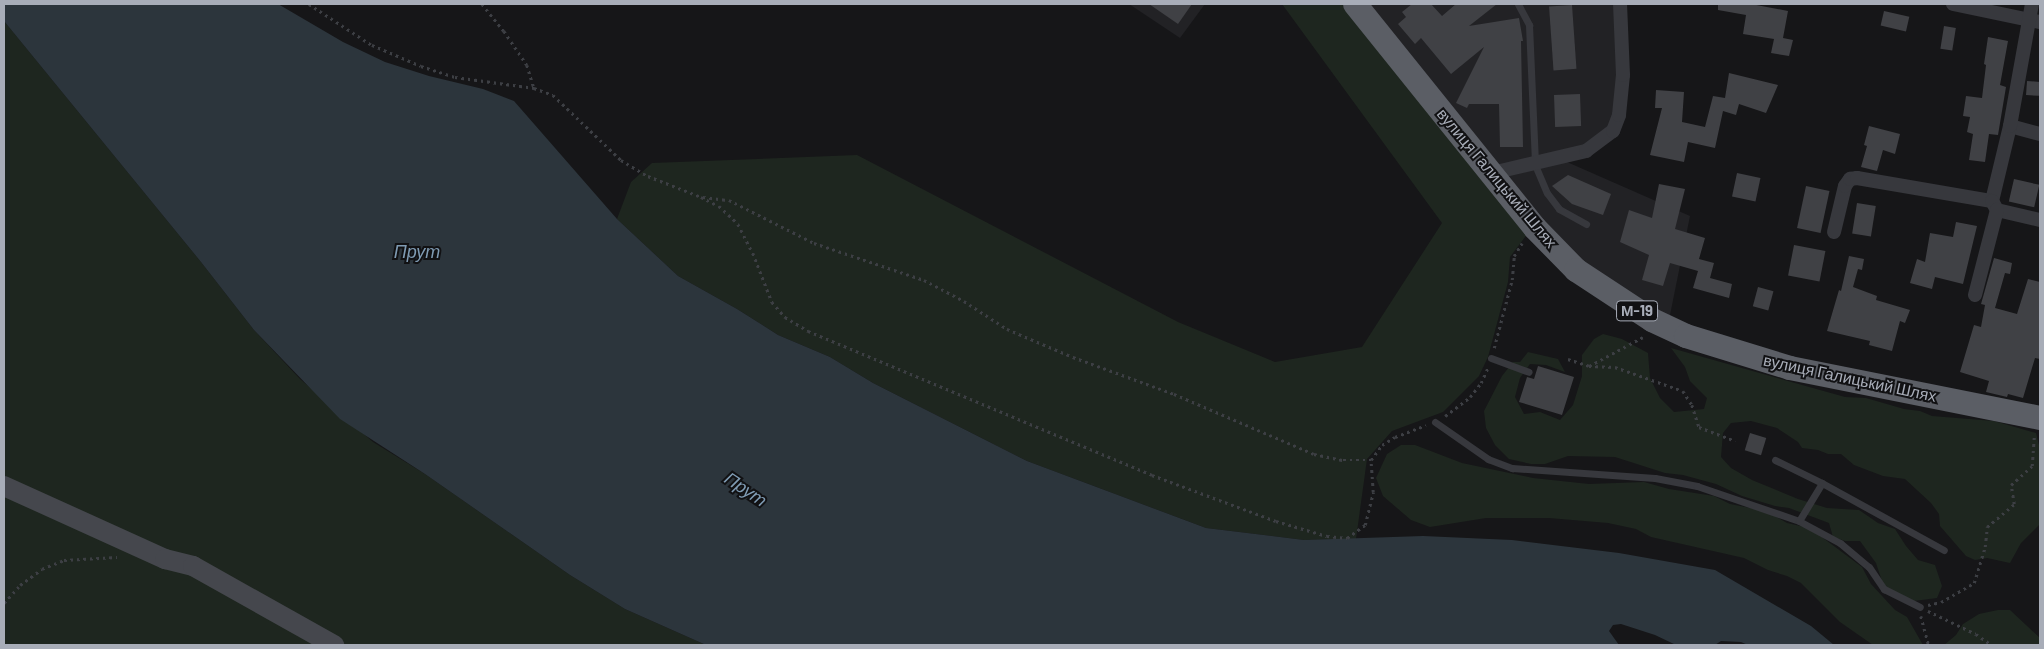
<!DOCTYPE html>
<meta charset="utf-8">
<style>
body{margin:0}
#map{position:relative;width:2044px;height:649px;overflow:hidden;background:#161618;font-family:Barlow,sans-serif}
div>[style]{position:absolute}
.built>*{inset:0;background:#222225}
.green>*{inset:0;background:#1e261f}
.water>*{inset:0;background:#2c353c}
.building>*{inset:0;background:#404145;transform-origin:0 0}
.path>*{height:2.5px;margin-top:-1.25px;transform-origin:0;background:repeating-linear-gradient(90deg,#3d3f44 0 2.5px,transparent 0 6.5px)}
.service>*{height:7px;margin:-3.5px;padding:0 3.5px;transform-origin:3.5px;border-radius:3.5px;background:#37383d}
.minor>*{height:14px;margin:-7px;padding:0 7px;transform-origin:7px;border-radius:7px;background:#37383d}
.secondary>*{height:20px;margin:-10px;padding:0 10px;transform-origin:10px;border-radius:10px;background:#45474d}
.trunk>*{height:24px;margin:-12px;padding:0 12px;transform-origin:12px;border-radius:12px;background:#5b5e65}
span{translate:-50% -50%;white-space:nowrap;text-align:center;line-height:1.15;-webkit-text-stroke:4px #111113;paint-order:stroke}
.shield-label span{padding:1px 4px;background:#111113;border:1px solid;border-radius:4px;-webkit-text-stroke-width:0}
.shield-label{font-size:15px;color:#a8adb8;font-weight:700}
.street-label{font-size:16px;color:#a8adb8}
.water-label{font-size:18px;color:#7f9bb3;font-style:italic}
.frame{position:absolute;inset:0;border:5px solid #a8adb8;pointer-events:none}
</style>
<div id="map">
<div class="built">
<i style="clip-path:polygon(1129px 4px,1205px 4px,1180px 38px)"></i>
<i style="clip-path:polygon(1342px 4px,1622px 4px,1623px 117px,1567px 162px,1690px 216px,1667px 330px,1531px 229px)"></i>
</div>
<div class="green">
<i style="clip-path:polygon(1282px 4px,1342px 4px,1531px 229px,1510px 257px,1508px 282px,1488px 357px,1479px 376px,1443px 412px,1392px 431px,1367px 459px,1356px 539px,1304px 540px,1206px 528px,1027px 461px,873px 383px,830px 357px,778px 335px,737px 309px,678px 276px,617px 219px,631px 182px,652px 163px,857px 155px,1178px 322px,1275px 362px,1362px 347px,1442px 223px)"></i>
<i style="clip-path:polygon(4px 21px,201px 262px,254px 330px,300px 379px,373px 442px,425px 474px,570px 575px,625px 609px,706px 645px,4px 645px)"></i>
<i style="clip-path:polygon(1603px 334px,1622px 339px,1648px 353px,1650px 378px,1660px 398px,1674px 412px,1704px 409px,1707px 398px,1690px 381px,1685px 367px,1671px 348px,1845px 397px,1866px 398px,1904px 409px,1920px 411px,1932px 416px,1994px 421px,2036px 433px,2040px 449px,2040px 524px,2021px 543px,2010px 563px,1987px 558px,1975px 560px,1966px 556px,1940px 526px,1939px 514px,1931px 503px,1905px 479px,1883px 476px,1854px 465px,1841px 454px,1828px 454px,1818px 450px,1802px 448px,1798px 442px,1777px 428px,1751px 421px,1731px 423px,1723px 433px,1721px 457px,1731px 468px,1752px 480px,1798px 499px,1827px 508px,1859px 510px,1878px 523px,1895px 529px,1906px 546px,1918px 560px,1935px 565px,1942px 586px,1937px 598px,1906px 602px,1883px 584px,1876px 563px,1860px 541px,1845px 541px,1833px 537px,1829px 523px,1789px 508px,1775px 506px,1742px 496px,1716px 484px,1683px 475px,1665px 473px,1615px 457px,1568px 456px,1545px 464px,1531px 464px,1509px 459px,1495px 445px,1486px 428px,1484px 411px,1502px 376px,1513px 362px,1520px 362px,1528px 352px,1558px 359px,1565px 372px,1546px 365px,1530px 364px,1520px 378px,1515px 397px,1524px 414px,1540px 412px,1560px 420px,1573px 405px,1582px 376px,1582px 355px,1594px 339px)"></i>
<i style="clip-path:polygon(1401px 445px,1415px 445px,1462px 463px,1533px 478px,1589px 484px,1644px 482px,1669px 489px,1714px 496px,1730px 504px,1766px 511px,1787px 523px,1805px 527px,1815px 532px,1862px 567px,1871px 584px,1895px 610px,1907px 617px,1923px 645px,1873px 645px,1840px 622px,1801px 583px,1787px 576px,1768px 570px,1744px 558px,1651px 537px,1636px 529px,1608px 523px,1549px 518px,1486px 518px,1430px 527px,1411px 520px,1383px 496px,1376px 478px,1387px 454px)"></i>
<i style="clip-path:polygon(1998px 610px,2010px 610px,2040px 638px,2040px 645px,1944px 645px,1956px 635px,1963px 624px,1979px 614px)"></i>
</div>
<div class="water">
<i style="clip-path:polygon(4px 4px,278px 4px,343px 42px,385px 62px,429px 76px,483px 89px,514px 101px,617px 219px,678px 276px,737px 309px,778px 335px,830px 357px,873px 383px,1027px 461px,1206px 528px,1304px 540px,1423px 536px,1512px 540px,1619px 553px,1715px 570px,1811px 626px,1834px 645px,1748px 645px,1741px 642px,1721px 641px,1715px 645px,1676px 645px,1655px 635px,1621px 624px,1613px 625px,1609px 631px,1619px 645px,706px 645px,625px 609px,570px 575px,425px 474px,340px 419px,254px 330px,201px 262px,4px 21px)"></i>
</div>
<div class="building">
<i style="clip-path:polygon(1149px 4px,1192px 4px,1178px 24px)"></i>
<i style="clip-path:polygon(1412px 4px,1431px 4px,1442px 16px,1456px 4px,1497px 4px,1469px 26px,1519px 18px,1523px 41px,1521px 41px,1523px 147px,1500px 147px,1499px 104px,1469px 104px,1467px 108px,1456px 103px,1484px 47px,1451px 74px,1421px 38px,1415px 44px,1398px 24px,1406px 17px,1402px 12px)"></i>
<i style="clip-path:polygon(1718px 4px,1751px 4px,1788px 11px,1783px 38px,1793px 40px,1789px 56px,1771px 53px,1774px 39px,1743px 34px,1746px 15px,1718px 10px)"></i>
<i style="left:1572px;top:5px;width:64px;height:23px;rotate:86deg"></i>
<i style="left:1884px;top:11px;width:26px;height:15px;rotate:13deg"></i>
<i style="left:1944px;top:26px;width:12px;height:23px;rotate:9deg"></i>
<i style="clip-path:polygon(1988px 37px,2008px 41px,2000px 85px,2006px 87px,1998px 135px,1989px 134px,1985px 162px,1969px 160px,1973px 134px,1967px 132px,1970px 117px,1963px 116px,1966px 96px,1982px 98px,1986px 65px,1984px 64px)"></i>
<i style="clip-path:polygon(1729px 73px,1778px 85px,1766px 113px,1739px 104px,1736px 115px,1723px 111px,1715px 148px,1688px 142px,1684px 162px,1650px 155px,1662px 108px,1655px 108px,1656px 90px,1684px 92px,1682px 122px,1705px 127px,1713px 96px,1725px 98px)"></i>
<i style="left:2027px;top:81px;width:13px;height:14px;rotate:4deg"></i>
<i style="left:1580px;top:94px;width:32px;height:26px;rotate:88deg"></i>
<i style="clip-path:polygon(1869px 126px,1900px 134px,1895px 154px,1883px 150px,1877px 171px,1861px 167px,1867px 146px,1864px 145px)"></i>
<i style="left:1737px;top:173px;width:24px;height:24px;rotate:12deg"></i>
<i style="clip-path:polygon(1568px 175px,1611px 194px,1603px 215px,1572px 204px,1552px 186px)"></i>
<i style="left:2014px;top:179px;width:26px;height:23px;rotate:13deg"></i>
<i style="clip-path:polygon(1659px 184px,1685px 189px,1675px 229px,1705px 238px,1699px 259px,1714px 263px,1710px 278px,1732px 284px,1729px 298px,1693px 288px,1698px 271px,1670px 263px,1663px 286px,1642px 280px,1649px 255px,1620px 242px,1629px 210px,1652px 218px)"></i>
<i style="left:1806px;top:186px;width:24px;height:43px;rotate:12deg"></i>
<i style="left:1857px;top:203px;width:19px;height:31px;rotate:9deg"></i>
<i style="clip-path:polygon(1956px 222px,1977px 226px,1963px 284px,1935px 277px,1932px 289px,1910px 283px,1917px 259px,1925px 262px,1930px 233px,1953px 237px)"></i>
<i style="left:1794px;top:245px;width:32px;height:31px;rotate:11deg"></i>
<i style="clip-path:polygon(1849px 256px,1864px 259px,1862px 270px,1858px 269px,1853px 287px,1877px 296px,1876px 300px,1910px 310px,1905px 323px,1900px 321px,1892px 351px,1869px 345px,1870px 341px,1827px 331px,1839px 290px,1841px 291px)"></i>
<i style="clip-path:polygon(1994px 258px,2012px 263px,2010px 274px,2005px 273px,1995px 308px,2017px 314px,2028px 279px,2040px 282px,2040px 359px,2035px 358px,2023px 398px,2008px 394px,2007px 397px,1986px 392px,1989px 381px,1960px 372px,1974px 325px,1981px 327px,1985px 305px,1981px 304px)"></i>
<i style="left:1758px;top:287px;width:16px;height:20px;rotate:15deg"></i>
<i style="clip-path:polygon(1538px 366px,1574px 377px,1562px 415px,1519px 402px,1527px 377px,1534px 379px)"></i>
<i style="left:1750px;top:433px;width:17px;height:18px;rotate:17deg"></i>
</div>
<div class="path">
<i style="left:309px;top:4px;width:75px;rotate:33.1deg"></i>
<i style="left:372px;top:45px;width:53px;rotate:23.2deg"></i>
<i style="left:421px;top:66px;width:36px;rotate:18deg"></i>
<i style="left:455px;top:77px;width:80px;rotate:7.9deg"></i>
<i style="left:534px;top:88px;width:20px;rotate:20deg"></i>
<i style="left:553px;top:95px;width:94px;rotate:43.7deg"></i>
<i style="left:621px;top:160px;width:31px;rotate:31deg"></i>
<i style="left:648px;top:176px;width:57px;rotate:21.6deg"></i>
<i style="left:701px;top:197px;width:20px;rotate:27deg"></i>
<i style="left:719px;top:206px;width:26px;rotate:43deg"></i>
<i style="left:738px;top:224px;width:33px;rotate:63deg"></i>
<i style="left:753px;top:253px;width:53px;rotate:68.8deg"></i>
<i style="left:772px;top:302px;width:20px;rotate:49deg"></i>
<i style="left:785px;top:317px;width:27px;rotate:31deg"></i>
<i style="left:808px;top:331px;width:373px;rotate:22.7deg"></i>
<i style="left:1152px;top:475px;width:132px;rotate:20.4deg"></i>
<i style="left:1276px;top:521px;width:53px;rotate:16.4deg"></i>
<i style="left:1327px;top:536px;width:20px;rotate:6deg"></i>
<i style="left:1347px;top:538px;width:22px;rotate:-36deg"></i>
<i style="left:1365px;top:525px;width:34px;rotate:-76deg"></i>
<i style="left:1373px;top:492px;width:32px;rotate:-94deg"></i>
<i style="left:1371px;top:460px;width:19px;rotate:-54deg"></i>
<i style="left:1382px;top:445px;width:15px;rotate:-32deg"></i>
<i style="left:1395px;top:437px;width:33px;rotate:-21deg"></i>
<i style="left:482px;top:4px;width:35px;rotate:51deg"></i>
<i style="left:504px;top:31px;width:41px;rotate:55.9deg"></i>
<i style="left:527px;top:65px;width:24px;rotate:73deg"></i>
<i style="left:703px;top:197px;width:26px;rotate:7deg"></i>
<i style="left:729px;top:200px;width:95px;rotate:26.8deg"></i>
<i style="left:814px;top:243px;width:116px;rotate:18.6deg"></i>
<i style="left:924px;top:280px;width:45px;rotate:27.7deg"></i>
<i style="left:964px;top:301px;width:51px;rotate:33.1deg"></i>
<i style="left:1007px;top:329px;width:72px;rotate:23deg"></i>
<i style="left:1073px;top:357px;width:108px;rotate:20.1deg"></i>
<i style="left:1174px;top:394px;width:152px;rotate:23.2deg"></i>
<i style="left:1314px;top:454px;width:30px;rotate:12deg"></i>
<i style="left:1343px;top:460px;width:28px"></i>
<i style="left:1494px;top:348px;width:70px;rotate:-75.2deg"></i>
<i style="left:1512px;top:280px;width:24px;rotate:-85deg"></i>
<i style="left:1514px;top:256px;width:15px;rotate:-58deg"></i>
<i style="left:1568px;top:359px;width:22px;rotate:18deg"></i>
<i style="left:1589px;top:366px;width:61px;rotate:-28.2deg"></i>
<i style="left:1589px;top:366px;width:26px;rotate:2deg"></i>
<i style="left:1615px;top:367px;width:72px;rotate:19.4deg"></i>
<i style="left:1683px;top:391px;width:17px;rotate:57deg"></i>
<i style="left:1692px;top:405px;width:23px;rotate:72deg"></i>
<i style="left:1699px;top:427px;width:39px;rotate:21deg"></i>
<i style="left:1445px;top:416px;width:31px;rotate:-37deg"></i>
<i style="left:1470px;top:397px;width:18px;rotate:-52deg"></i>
<i style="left:1481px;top:383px;width:17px;rotate:-66deg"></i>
<i style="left:4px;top:603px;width:24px;rotate:-48deg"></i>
<i style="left:20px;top:585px;width:27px;rotate:-36deg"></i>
<i style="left:42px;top:569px;width:24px;rotate:-22deg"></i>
<i style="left:64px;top:560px;width:53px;rotate:-3.2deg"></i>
<i style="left:1928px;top:605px;width:13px;rotate:-13deg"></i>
<i style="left:1941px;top:602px;width:38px;rotate:-30deg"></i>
<i style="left:1974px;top:583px;width:38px;rotate:-73deg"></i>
<i style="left:1985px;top:547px;width:20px;rotate:-84deg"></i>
<i style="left:1987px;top:527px;width:35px;rotate:-40deg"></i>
<i style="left:2014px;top:504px;width:19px;rotate:-99deg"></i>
<i style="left:2011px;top:485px;width:28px;rotate:-42deg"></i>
<i style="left:2032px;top:466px;width:31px;rotate:-86deg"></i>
<i style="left:1928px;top:611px;width:53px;rotate:25.6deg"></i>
<i style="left:1976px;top:634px;width:19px;rotate:35deg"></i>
<i style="left:1921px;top:616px;width:30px;rotate:75deg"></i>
</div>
<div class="service">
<i style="left:1518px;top:4px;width:24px;rotate:62deg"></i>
<i style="left:1529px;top:25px;width:140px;rotate:87.5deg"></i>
<i style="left:1535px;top:165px;width:30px;rotate:67deg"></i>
<i style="left:1547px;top:193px;width:20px;rotate:53deg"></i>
<i style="left:1559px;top:209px;width:31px;rotate:29deg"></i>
<i style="left:1491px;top:358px;width:40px;rotate:20.2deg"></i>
<i style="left:1435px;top:422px;width:65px;rotate:34.9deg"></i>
<i style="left:1488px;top:459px;width:26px;rotate:21deg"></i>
<i style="left:1512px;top:468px;width:143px;rotate:4deg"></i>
<i style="left:1655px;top:478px;width:43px;rotate:10.8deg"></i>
<i style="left:1697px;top:486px;width:108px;rotate:18.9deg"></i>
<i style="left:1799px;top:521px;width:47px;rotate:28.2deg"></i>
<i style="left:1840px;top:543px;width:38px;rotate:40deg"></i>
<i style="left:1869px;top:567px;width:27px;rotate:56deg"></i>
<i style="left:1884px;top:589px;width:40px;rotate:26.6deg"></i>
<i style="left:1775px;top:460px;width:52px;rotate:26.1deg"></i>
<i style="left:1822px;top:483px;width:44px;rotate:121.2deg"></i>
<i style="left:1822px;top:483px;width:139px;rotate:28.8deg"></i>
</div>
<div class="minor">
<i style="left:1953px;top:4px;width:89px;rotate:11.7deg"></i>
<i style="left:2010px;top:126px;width:31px;rotate:15deg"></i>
<i style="left:1492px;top:173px;width:97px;rotate:-13.2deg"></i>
<i style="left:1586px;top:151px;width:34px;rotate:-37deg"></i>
<i style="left:1613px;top:131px;width:17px;rotate:-69deg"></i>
<i style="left:1619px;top:115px;width:40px;rotate:-84.3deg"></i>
<i style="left:1623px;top:75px;width:71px;rotate:-92.4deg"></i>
<i style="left:1992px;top:201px;width:77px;rotate:-76.5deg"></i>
<i style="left:2010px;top:126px;width:124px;rotate:-79.8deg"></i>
<i style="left:1834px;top:232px;width:47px;rotate:-76.6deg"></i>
<i style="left:1845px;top:186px;width:9px;rotate:-54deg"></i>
<i style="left:1850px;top:179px;width:7px;rotate:-8deg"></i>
<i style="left:1857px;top:178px;width:137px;rotate:9.7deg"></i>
<i style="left:1992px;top:201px;width:10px;rotate:61deg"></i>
<i style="left:1997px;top:210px;width:44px;rotate:13.1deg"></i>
<i style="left:1975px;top:295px;width:88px;rotate:-75.5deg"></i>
</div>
<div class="secondary">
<i style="left:4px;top:486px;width:177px;rotate:24.4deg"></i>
<i style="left:165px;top:559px;width:29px;rotate:14deg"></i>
<i style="left:193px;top:566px;width:162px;rotate:29.3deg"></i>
</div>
<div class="trunk">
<i style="left:1355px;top:4px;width:287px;rotate:51.2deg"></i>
<i style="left:1535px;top:228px;width:59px;rotate:45.7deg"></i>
<i style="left:1576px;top:270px;width:91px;rotate:33.3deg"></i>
<i style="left:1652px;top:320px;width:38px;rotate:25deg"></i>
<i style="left:1686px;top:336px;width:109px;rotate:17.1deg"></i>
<i style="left:1790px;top:368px;width:255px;rotate:11.3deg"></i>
</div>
<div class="shield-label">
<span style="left:1637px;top:311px">М-19</span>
</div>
<div class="street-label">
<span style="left:1497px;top:178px;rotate:50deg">вулиця Галицький Шлях</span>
<span style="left:1850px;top:378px;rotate:12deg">вулиця Галицький Шлях</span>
</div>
<div class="water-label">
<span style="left:417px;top:251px">Прут</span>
<span style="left:746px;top:489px;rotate:34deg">Прут</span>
</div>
<div class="frame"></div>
</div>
